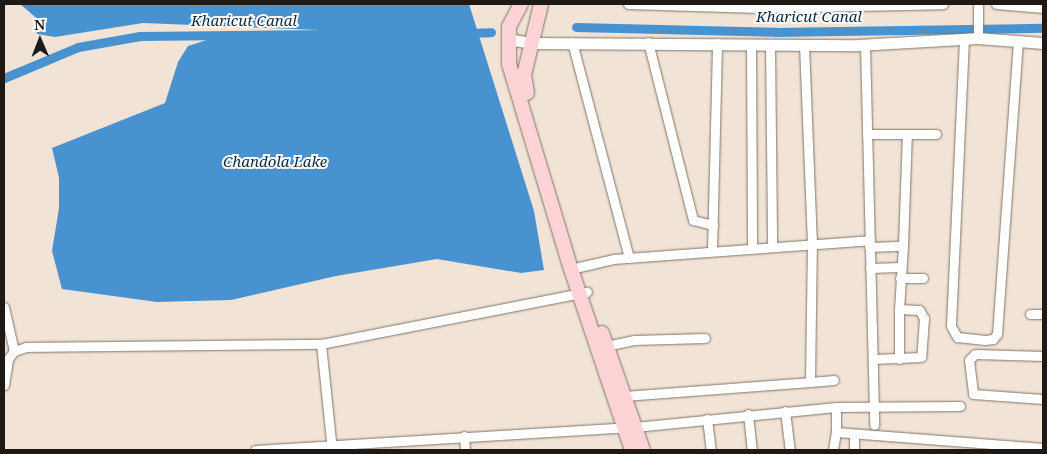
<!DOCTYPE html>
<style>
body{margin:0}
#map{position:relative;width:1047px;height:454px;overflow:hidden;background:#f1e3d6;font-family:"Noto Serif",serif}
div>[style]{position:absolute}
.water>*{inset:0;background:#4893cf}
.canal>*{height:9px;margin:-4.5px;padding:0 4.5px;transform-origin:4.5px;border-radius:4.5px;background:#4893cf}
.roads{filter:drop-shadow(0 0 1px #807468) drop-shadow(0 0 1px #807468)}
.minor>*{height:9px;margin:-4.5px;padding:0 4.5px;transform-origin:4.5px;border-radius:4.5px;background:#fff}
.tertiary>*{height:11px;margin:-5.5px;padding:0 5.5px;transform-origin:5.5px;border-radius:5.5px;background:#fff}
.primary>*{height:14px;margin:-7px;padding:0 7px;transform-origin:7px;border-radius:7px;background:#fed3d5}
span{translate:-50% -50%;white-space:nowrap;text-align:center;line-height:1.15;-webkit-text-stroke:4px #fff;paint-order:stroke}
.water-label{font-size:15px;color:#0d2d46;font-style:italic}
.frame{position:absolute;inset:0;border:5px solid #1e1914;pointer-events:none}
.north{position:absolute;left:15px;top:15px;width:50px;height:50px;-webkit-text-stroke:4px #fff;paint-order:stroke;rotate:359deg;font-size:14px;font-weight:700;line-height:20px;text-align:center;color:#1e1914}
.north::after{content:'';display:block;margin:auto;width:18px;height:22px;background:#1e1914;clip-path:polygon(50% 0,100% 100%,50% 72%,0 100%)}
</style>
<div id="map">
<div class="water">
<i style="clip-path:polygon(20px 4px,469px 4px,534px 211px,544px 270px,521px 273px,437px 259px,336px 276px,231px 300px,157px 302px,62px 289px,52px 251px,59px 208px,59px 178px,52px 148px,165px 103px,178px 62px,188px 46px,210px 39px,317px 38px,319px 30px,143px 23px,55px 37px,37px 34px,34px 16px)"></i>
</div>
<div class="canal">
<i style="left:576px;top:27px;width:199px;rotate:1.4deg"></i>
<i style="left:775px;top:32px;width:268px;rotate:-0.9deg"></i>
<i style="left:467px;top:33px;width:24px;rotate:-2deg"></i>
<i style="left:4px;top:78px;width:80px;rotate:-22.7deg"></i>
<i style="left:78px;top:47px;width:63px;rotate:-10.1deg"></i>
<i style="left:140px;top:36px;width:189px;rotate:-0.6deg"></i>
</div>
<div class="roads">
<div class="minor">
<i style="left:628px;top:4px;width:131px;rotate:1.7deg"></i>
<i style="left:759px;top:8px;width:184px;rotate:-1.2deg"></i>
<i style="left:996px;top:4px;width:47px;rotate:4.9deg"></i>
<i style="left:978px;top:38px;width:34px;rotate:-90deg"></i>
<i style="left:964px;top:39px;width:287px;rotate:92.6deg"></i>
<i style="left:951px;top:326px;width:13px;rotate:61deg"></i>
<i style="left:957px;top:337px;width:28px;rotate:6deg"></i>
<i style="left:985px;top:340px;width:8px;rotate:-7deg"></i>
<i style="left:993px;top:339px;width:6px;rotate:-51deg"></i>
<i style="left:997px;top:334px;width:294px;rotate:-85.9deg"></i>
<i style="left:572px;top:42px;width:223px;rotate:75.2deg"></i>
<i style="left:648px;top:42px;width:184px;rotate:75.8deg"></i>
<i style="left:693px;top:220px;width:21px;rotate:14deg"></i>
<i style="left:751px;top:44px;width:204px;rotate:89.7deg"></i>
<i style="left:770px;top:44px;width:203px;rotate:89.4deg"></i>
<i style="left:865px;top:45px;width:380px;rotate:88.6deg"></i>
<i style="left:867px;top:134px;width:69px"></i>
<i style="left:903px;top:246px;width:112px;rotate:-88deg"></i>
<i style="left:869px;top:247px;width:34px;rotate:-2deg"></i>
<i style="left:903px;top:246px;width:63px;rotate:93.6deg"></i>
<i style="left:899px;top:309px;width:20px;rotate:3deg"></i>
<i style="left:919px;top:310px;width:9px;rotate:58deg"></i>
<i style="left:924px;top:318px;width:39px;rotate:94deg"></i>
<i style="left:921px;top:357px;width:48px;rotate:177.6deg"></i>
<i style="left:712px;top:251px;width:208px;rotate:-88.6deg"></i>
<i style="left:579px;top:267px;width:35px;rotate:-13deg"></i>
<i style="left:613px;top:259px;width:257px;rotate:-4.2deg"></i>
<i style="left:870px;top:268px;width:30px;rotate:-2deg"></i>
<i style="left:900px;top:278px;width:23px"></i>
<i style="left:4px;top:307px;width:45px;rotate:77.2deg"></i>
<i style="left:899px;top:309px;width:50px;rotate:90deg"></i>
<i style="left:1030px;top:314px;width:13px"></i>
<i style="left:321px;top:344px;width:107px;rotate:84.1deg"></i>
<i style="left:606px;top:346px;width:29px;rotate:-12deg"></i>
<i style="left:634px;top:340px;width:71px;rotate:-1.6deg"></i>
<i style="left:1043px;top:356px;width:68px;rotate:-178.3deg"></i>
<i style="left:975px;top:354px;width:8px;rotate:135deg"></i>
<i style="left:969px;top:360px;width:34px;rotate:83deg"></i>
<i style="left:973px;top:394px;width:70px;rotate:4.1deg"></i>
<i style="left:810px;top:382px;width:24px;rotate:-5deg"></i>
<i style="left:4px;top:385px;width:26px;rotate:-81deg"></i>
<i style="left:8px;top:359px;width:10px;rotate:-53deg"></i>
<i style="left:14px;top:351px;width:13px;rotate:-18deg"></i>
<i style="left:26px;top:347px;width:295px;rotate:-0.6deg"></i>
<i style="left:321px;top:344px;width:271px;rotate:-11.1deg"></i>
<i style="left:624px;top:396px;width:187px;rotate:-4.3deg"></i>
<i style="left:810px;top:382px;width:138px;rotate:-89.2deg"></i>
<i style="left:812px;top:244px;width:200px;rotate:-92.3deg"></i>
<i style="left:836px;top:407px;width:124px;rotate:-0.5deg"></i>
<i style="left:785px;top:411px;width:39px;rotate:83deg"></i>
<i style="left:748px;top:414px;width:36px;rotate:84deg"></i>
<i style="left:707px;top:419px;width:31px;rotate:83deg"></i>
<i style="left:854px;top:435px;width:15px;rotate:90deg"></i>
<i style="left:464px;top:436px;width:14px;rotate:86deg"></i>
<i style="left:255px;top:450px;width:381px;rotate:-3.5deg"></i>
<i style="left:635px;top:427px;width:202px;rotate:-5.7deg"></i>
<i style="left:836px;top:407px;width:25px;rotate:90deg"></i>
<i style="left:836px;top:432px;width:208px;rotate:4.4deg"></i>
<i style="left:833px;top:450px;width:18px;rotate:-81deg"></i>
</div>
<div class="tertiary">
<i style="left:507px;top:39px;width:25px;rotate:9deg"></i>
<i style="left:532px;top:43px;width:326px;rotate:0.4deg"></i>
<i style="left:858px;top:45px;width:120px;rotate:-3.3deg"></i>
<i style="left:978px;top:38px;width:65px;rotate:4.4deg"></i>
</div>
<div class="primary">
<i style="left:521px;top:4px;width:26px;rotate:118deg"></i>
<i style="left:509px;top:27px;width:37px;rotate:90deg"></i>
<i style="left:509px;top:64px;width:214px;rotate:73.2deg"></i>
<i style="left:571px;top:269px;width:191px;rotate:71.4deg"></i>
<i style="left:527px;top:93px;width:18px;rotate:-99deg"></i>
<i style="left:524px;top:75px;width:73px;rotate:-76.5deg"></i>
<i style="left:602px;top:333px;width:124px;rotate:70.7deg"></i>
</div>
</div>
<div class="water-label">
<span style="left:809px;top:17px">Kharicut Canal</span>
<span style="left:244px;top:21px">Kharicut Canal</span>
<span style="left:275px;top:162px">Chandola Lake</span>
</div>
<div class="frame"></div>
<div class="north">N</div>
</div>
